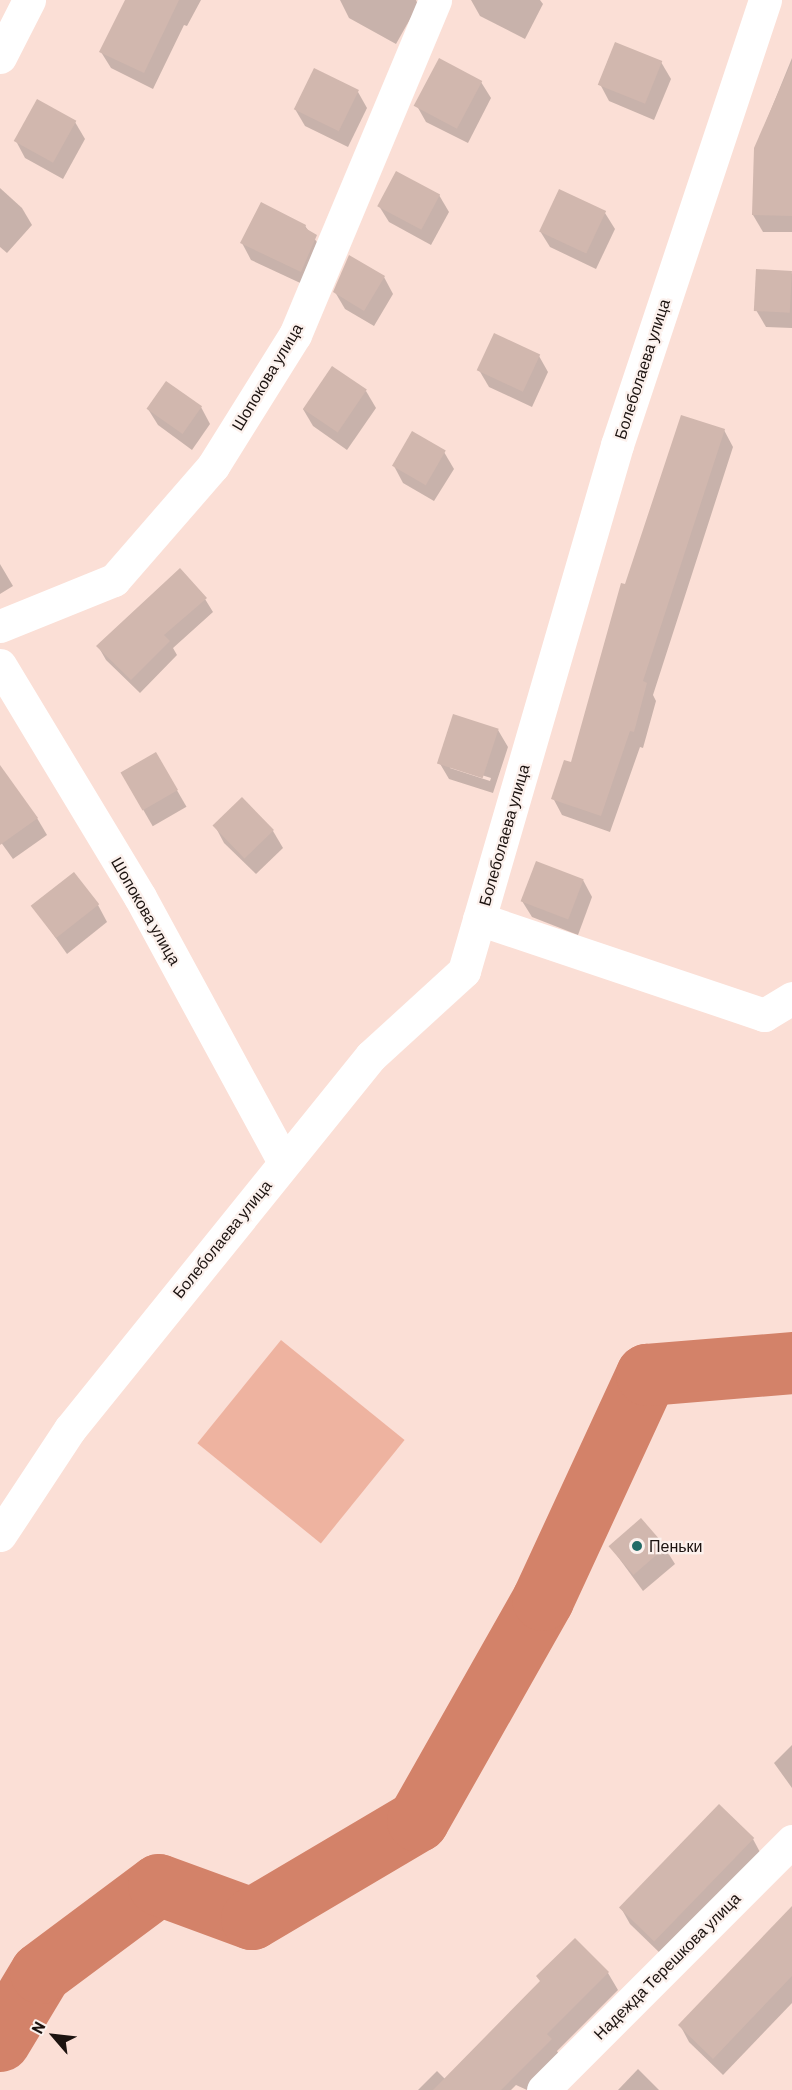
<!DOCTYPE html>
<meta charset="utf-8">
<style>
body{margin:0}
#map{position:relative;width:792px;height:2090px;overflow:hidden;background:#fbdfd6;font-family:Barlow,sans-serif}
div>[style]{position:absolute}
.green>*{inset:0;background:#eeb3a0;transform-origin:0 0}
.shadow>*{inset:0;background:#0003;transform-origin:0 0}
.river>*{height:62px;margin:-31px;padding:0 31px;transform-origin:31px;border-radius:31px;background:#d38269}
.building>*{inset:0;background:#d1b7ae;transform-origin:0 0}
.street>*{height:33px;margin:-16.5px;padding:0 16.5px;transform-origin:16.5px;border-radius:16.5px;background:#fff}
.secondary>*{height:33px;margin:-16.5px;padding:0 16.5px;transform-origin:16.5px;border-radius:16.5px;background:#fff}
.dots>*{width:16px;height:16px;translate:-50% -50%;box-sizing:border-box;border:3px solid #fcf1ed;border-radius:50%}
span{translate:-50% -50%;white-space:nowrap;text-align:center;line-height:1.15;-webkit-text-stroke:4.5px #fcf1ed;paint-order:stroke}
.street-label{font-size:16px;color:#1c1310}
.poi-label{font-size:16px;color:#1c1310}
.left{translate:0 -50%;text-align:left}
.north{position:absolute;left:24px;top:2006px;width:60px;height:60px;-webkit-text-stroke:4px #fcf1ed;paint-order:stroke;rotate:298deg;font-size:16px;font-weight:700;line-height:24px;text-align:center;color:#1c1310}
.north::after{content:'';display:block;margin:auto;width:21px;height:27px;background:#1c1310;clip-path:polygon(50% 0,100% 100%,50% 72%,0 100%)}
</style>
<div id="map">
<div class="green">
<i style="left:281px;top:1340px;width:159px;height:133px;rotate:39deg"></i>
</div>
<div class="shadow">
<i style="clip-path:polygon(126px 0,201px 0,187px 26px,184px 25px,153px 89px,111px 68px,101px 52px)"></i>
<i style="clip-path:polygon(340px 0,416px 0,418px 5px,396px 44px,349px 18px)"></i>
<i style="clip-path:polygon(471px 0,540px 0,543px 4px,525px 39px,480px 16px)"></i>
<i style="clip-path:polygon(792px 58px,792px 232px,763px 232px,753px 215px,755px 149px)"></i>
<i style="clip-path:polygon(661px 62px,671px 79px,654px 120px,609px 101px,600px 84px)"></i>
<i style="clip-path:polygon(481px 82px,491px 98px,468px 143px,426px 122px,417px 106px)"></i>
<i style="clip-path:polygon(358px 92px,367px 108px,348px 147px,305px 126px,295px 109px)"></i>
<i style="clip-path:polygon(75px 122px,85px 139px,63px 179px,25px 158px,16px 141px)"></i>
<i style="clip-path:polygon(0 188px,22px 208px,32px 225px,7px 253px,0 247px)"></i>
<i style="clip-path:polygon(439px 195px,449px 212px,431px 245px,389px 222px,379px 206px)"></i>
<i style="clip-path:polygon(605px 213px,615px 229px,596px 269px,550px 247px,540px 231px)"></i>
<i style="clip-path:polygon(305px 226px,325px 253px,311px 288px,251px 260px,242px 243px)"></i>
<i style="clip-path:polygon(792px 273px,792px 328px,766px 327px,756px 310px)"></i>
<i style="clip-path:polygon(384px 277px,393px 294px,374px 326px,345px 309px,335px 292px)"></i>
<i style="clip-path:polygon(539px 356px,548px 372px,532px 407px,489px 387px,479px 370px)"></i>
<i style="clip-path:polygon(366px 391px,376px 408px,347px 450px,313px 426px,303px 409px)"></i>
<i style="clip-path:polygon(201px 407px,210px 424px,192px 450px,158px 425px,148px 409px)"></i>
<i style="clip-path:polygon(724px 430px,733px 447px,653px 695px,656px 701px,643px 748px,640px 747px,610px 832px,562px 815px,553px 798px,572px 764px,626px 586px)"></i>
<i style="clip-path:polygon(444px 452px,454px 469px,434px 501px,403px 483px,394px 466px)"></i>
<i style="clip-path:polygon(0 564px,13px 586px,0 594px)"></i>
<i style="clip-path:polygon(205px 599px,213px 612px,173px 648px,177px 655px,140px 693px,106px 660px,98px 646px)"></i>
<i style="clip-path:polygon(evenodd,498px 730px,508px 747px,493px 793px,449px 779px,439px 762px,498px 730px,450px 765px,491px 778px,490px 781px,450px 768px,450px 765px)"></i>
<i style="left:156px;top:754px;width:61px;height:39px;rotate:60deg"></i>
<i style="clip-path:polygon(0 782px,37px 818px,47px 835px,13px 859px,0 841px)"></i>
<i style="clip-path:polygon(242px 799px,273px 831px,283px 848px,256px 874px,224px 843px,215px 826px)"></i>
<i style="clip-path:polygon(583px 880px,592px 897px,578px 935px,532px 917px,522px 901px)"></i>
<i style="clip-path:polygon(98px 905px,107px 922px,67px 954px,33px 906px)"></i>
<i style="clip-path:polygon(610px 1546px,665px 1548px,675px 1564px,643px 1591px)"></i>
<i style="clip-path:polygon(792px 1745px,792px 1788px,774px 1763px)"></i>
<i style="clip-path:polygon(753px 1839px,762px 1856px,664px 1957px,630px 1924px,621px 1908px)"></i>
<i style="clip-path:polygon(792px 1918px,792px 2003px,723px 2075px,689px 2042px,680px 2025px)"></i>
<i style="clip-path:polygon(575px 1940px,608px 1973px,618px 1990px,557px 2051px,560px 2056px,527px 2090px,516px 2085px,511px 2090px,418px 2090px,437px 2071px,445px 2079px,541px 1982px)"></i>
<i style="clip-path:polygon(638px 2069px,659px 2090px,618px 2090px)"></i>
</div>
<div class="river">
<i style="left:0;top:2041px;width:79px;rotate:-58.9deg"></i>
<i style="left:41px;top:1973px;width:147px;rotate:-36.7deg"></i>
<i style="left:159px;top:1885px;width:99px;rotate:20.1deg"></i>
<i style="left:252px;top:1919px;width:193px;rotate:-30.6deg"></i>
<i style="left:418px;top:1821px;width:254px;rotate:-60.5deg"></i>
<i style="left:543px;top:1600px;width:248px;rotate:-65.2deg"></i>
<i style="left:647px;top:1375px;width:145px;rotate:-4.7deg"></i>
</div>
<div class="building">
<i style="clip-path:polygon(125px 0,179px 0,144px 73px,99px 52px)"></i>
<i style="left:615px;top:42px;width:51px;height:46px;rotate:22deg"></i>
<i style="left:439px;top:58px;width:49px;height:54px;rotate:28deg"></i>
<i style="clip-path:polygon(792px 61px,792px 216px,752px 215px,754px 148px)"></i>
<i style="left:314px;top:68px;width:50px;height:46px;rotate:26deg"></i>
<i style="left:37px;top:99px;width:45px;height:48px;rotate:29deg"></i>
<i style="left:396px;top:171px;width:50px;height:40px;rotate:28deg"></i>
<i style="left:559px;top:189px;width:52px;height:47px;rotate:25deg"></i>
<i style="clip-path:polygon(261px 202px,306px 225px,305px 228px,317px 235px,301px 272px,240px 243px)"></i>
<i style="clip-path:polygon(349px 255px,385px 276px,364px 311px,333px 292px)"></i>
<i style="left:756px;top:269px;width:36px;height:42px;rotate:3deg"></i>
<i style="left:494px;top:333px;width:51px;height:41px;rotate:25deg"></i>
<i style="left:332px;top:366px;width:42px;height:52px;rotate:34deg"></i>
<i style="left:166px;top:381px;width:44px;height:34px;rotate:35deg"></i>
<i style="clip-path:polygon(681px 415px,725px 429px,643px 681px,647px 683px,634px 732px,630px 731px,601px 816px,551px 799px,564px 760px,571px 762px,621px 583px,625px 584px)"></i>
<i style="left:412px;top:431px;width:39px;height:40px;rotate:30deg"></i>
<i style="clip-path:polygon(180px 568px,207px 598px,164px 635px,170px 641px,131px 680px,96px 646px)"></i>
<i style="left:453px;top:714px;width:48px;height:52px;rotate:18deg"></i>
<i style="left:156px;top:752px;width:44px;height:41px;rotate:60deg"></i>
<i style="clip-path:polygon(0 765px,38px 818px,0 845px)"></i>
<i style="left:242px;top:797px;width:46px;height:41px;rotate:46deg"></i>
<i style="left:536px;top:861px;width:51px;height:43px;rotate:21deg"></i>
<i style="left:74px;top:872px;width:41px;height:55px;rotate:52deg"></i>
<i style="left:641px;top:1518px;width:38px;height:43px;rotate:49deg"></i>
<i style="left:719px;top:1804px;width:49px;height:144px;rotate:44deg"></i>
<i style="clip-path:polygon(792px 1906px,792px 1976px,713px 2059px,678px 2025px)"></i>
<i style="clip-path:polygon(575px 1938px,609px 1972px,547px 2034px,552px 2039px,501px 2090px,433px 2090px,540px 1981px,536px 1976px)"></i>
</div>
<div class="street">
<i style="left:0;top:626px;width:123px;rotate:-22deg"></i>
<i style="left:114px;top:580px;width:151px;rotate:-49deg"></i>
<i style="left:213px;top:466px;width:155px;rotate:-58deg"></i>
<i style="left:295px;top:335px;width:363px;rotate:-67.3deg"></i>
<i style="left:0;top:665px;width:271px;rotate:58.9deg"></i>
<i style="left:140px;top:897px;width:302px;rotate:61.5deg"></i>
<i style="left:479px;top:919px;width:301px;rotate:18.6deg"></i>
<i style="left:764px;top:1015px;width:33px;rotate:-31deg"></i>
<i style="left:0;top:1535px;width:127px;rotate:-56.6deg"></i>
<i style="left:70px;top:1429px;width:479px;rotate:-51.1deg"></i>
<i style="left:371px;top:1056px;width:126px;rotate:-42.4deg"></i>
<i style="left:464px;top:971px;width:548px;rotate:-73.78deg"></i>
<i style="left:617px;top:445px;width:469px;rotate:-71.6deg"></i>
<i style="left:543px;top:2090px;width:352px;rotate:-45deg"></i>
</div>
<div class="secondary">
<i style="left:0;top:57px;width:64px;rotate:-63deg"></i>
</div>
<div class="dots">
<i style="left:637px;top:1546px;background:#216b66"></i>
</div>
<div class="street-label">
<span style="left:642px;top:369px;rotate:-72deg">Болеболаева улица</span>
<span style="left:267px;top:377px;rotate:-59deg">Шопокова улица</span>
<span style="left:504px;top:835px;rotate:-74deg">Болеболаева улица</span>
<span style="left:146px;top:911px;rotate:60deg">Шопокова улица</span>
<span style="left:222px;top:1239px;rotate:-51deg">Болеболаева улица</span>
<span style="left:667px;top:1966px;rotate:-45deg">Надежда Терешкова улица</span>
</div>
<div class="poi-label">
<span class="left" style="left:649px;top:1546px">Пеньки</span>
</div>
<div class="north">N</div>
</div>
